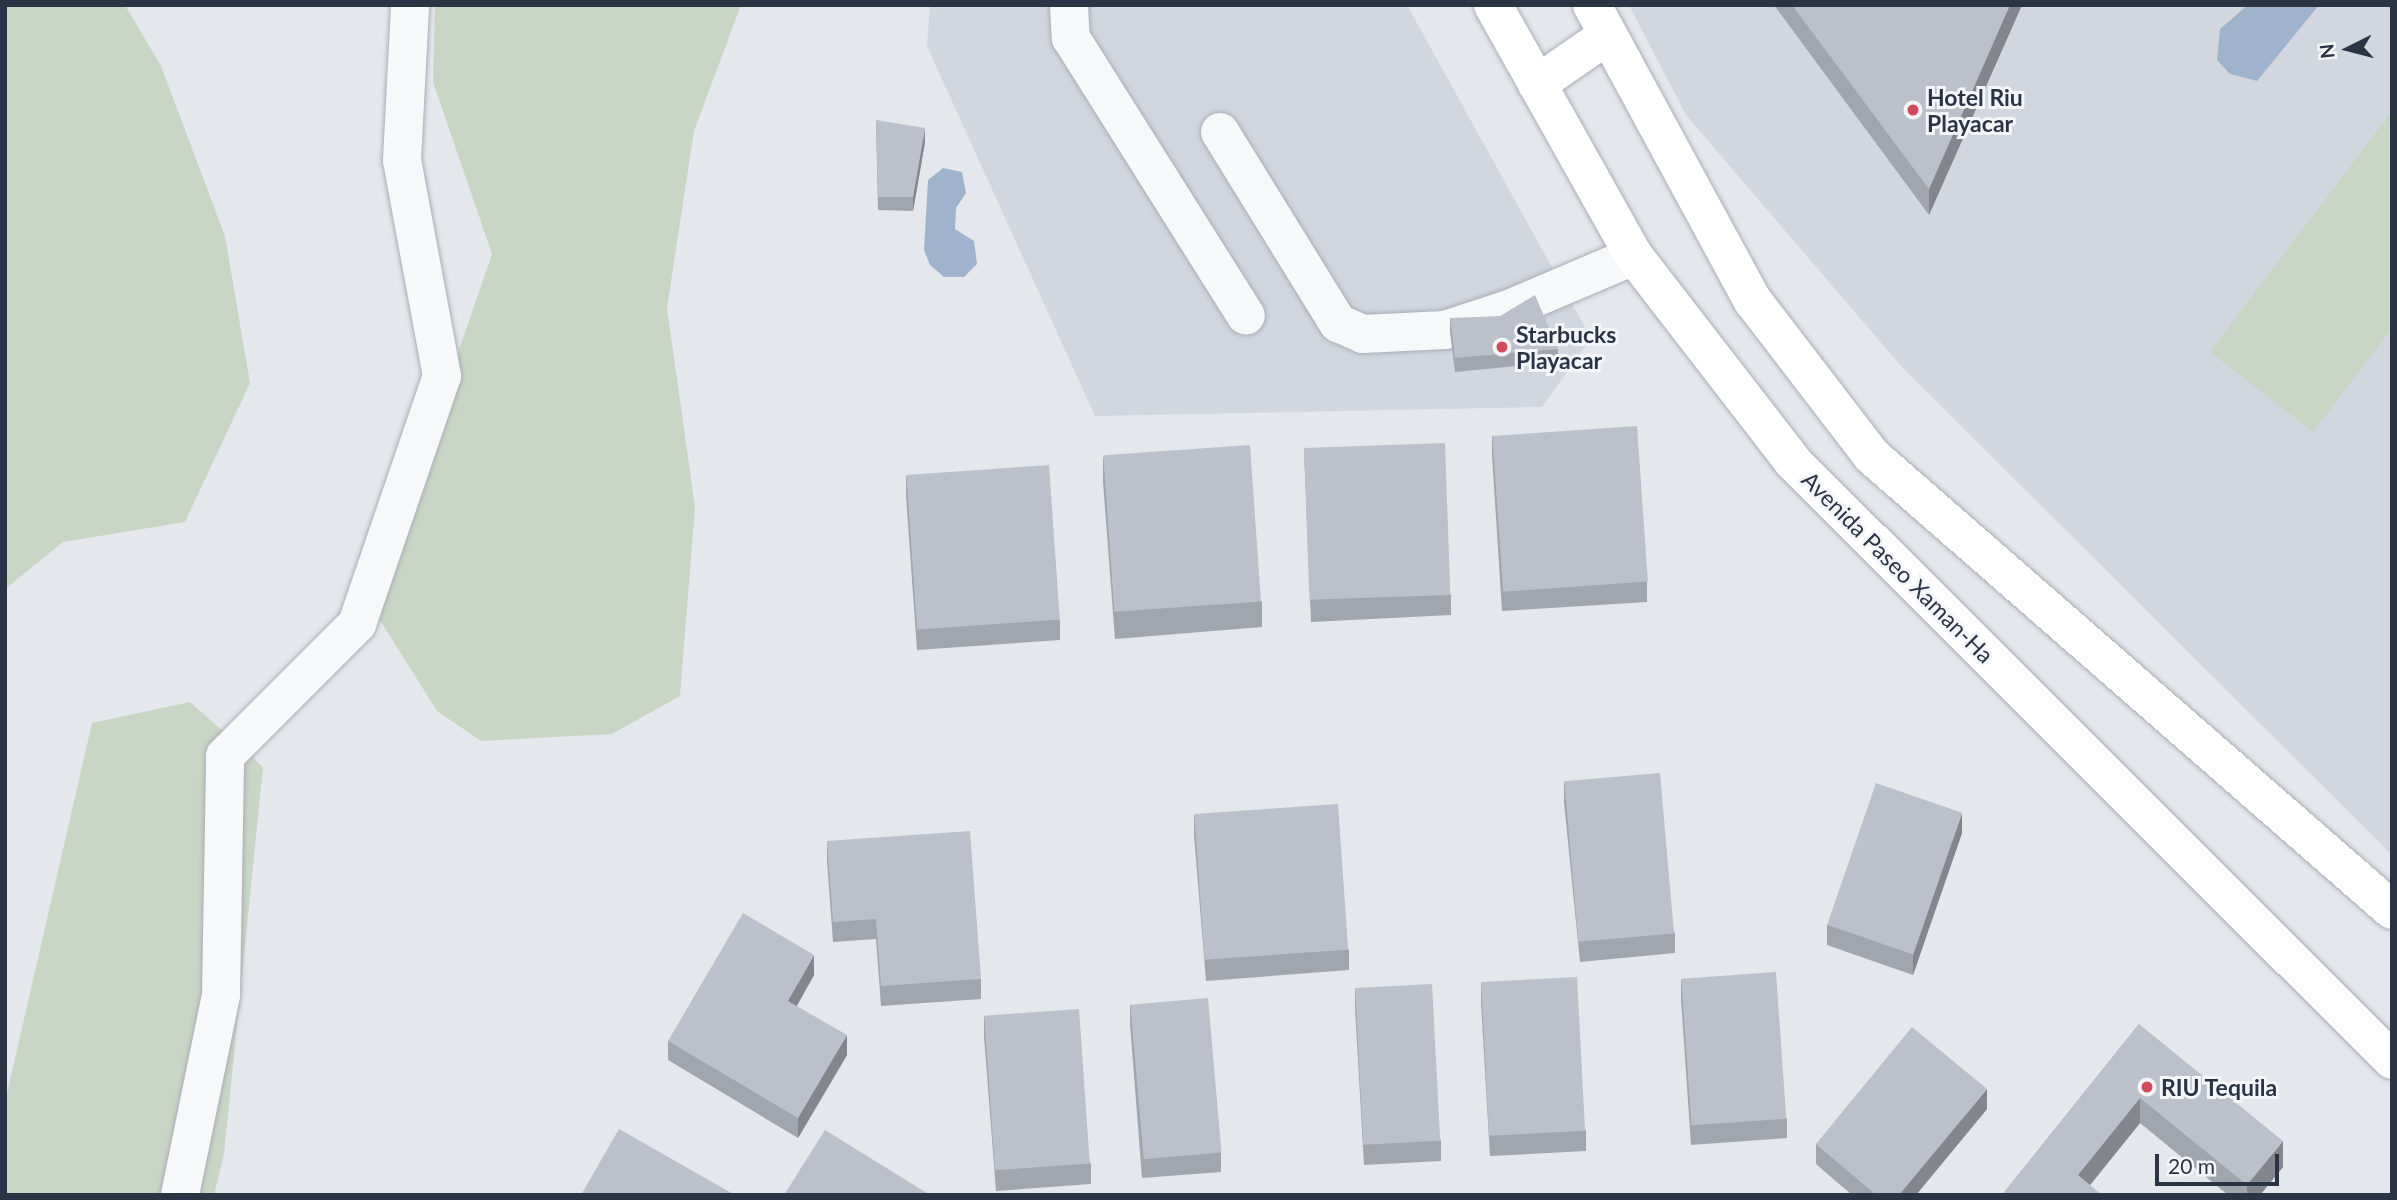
<!DOCTYPE html>
<style>
body{margin:0}
#map{position:relative;width:2397px;height:1200px;overflow:hidden;background:#e4e7ec;font-family:Lato,sans-serif}
div>[style]{position:absolute}
.built>*{inset:0;background:#d2d6de}
.green>*{inset:0;background:#c9d6c5}
.water>*{inset:0;background:#9fb4cc}
.roads{filter:drop-shadow(0 0 2px #a9aeb7) drop-shadow(0 0 2px #a9aeb7)}
.minor>*{height:38px;margin:-19px;padding:0 19px;transform-origin:19px;border-radius:19px;background:#f7f8fa}
.major>*{height:38px;margin:-19px;padding:0 19px;transform-origin:19px;border-radius:19px;background:#fff}
.wall>*{inset:0;background:#a1a5ae}
.shaded-wall>*{inset:0;background:#83868d}
.building>*{inset:0;background:#bbc0ca;transform-origin:0 0}
.dots>*{width:19px;height:19px;translate:-50% -50%;box-sizing:border-box;border:4px solid #f4f6f9;border-radius:50%}
span{translate:-50% -50%;white-space:nowrap;text-align:center;line-height:1.15;-webkit-text-stroke:6px #f4f6f9;paint-order:stroke}
.poi-label{font-size:23px;color:#2b3445;font-weight:700}
.left{translate:0 -50%;text-align:left}
.street-label{font-size:23px;color:#2b3445}
.frame{position:absolute;inset:0;border:7px solid #2b3445;pointer-events:none}
.north{position:absolute;left:2313px;top:14px;width:70px;height:70px;-webkit-text-stroke:5px #f4f6f9;paint-order:stroke;rotate:264deg;font-size:19px;font-weight:700;line-height:28px;text-align:center;color:#2b3445}
.north::after{content:'';display:block;margin:auto;width:24px;height:32px;background:#2b3445;clip-path:polygon(50% 0,100% 100%,50% 72%,0 100%)}
.scale{position:absolute;left:2155px;top:1154px;width:124px;height:32px;box-sizing:border-box;border:4px solid #2b3445;border-top:0;padding-left:9px;font-size:21px;line-height:24px;white-space:nowrap;color:#2b3445;-webkit-text-stroke:5px #f4f6f9;paint-order:stroke}
</style>
<div id="map">
<div class="built">
<i style="clip-path:polygon(930px 5px,1407px 5px,1591px 338px,1542px 407px,1095px 416px,927px 46px)"></i>
<i style="clip-path:polygon(1629px 5px,2392px 5px,2392px 855px,1901px 366px,1686px 115px)"></i>
</div>
<div class="green">
<i style="clip-path:polygon(5px 5px,125px 5px,161px 66px,225px 236px,250px 383px,185px 522px,63px 542px,5px 589px)"></i>
<i style="clip-path:polygon(435px 5px,741px 5px,694px 131px,667px 308px,695px 507px,680px 696px,612px 734px,481px 741px,437px 711px,378px 617px,413px 484px,492px 254px,433px 82px)"></i>
<i style="clip-path:polygon(2392px 111px,2392px 328px,2313px 432px,2210px 352px)"></i>
<i style="clip-path:polygon(190px 702px,263px 767px,224px 1154px,214px 1195px,5px 1195px,5px 1102px,92px 723px)"></i>
</div>
<div class="water">
<i style="clip-path:polygon(2248px 5px,2319px 5px,2257px 81px,2230px 74px,2217px 60px,2220px 29px)"></i>
<i style="clip-path:polygon(943px 168px,962px 172px,966px 193px,956px 208px,955px 229px,974px 241px,977px 264px,964px 277px,944px 277px,930px 265px,924px 250px,928px 180px)"></i>
</div>
<div class="roads">
<div class="minor">
<i style="left:1069px;top:5px;width:33px;rotate:87deg"></i>
<i style="left:1071px;top:38px;width:328px;rotate:57.8deg"></i>
<i style="left:1220px;top:132px;width:225px;rotate:58.3deg"></i>
<i style="left:1338px;top:323px;width:27px;rotate:24deg"></i>
<i style="left:1363px;top:334px;width:82px;rotate:-2.8deg"></i>
<i style="left:1445px;top:330px;width:67px;rotate:-18.2deg"></i>
<i style="left:1509px;top:309px;width:136px;rotate:-23deg"></i>
<i style="left:180px;top:1195px;width:204px;rotate:-78.4deg"></i>
<i style="left:221px;top:995px;width:239px;rotate:-89deg"></i>
<i style="left:225px;top:756px;width:187px;rotate:-45deg"></i>
<i style="left:357px;top:624px;width:262px;rotate:-71.1deg"></i>
<i style="left:442px;top:376px;width:220px;rotate:-100.5deg"></i>
<i style="left:402px;top:160px;width:155px;rotate:-87deg"></i>
</div>
<div class="major">
<i style="left:1493px;top:5px;width:288px;rotate:60.7deg"></i>
<i style="left:1634px;top:256px;width:260px;rotate:52.3deg"></i>
<i style="left:1793px;top:462px;width:846px;rotate:44.95deg"></i>
<i style="left:1592px;top:5px;width:337px;rotate:61.5deg"></i>
<i style="left:1753px;top:301px;width:195px;rotate:52.5deg"></i>
<i style="left:1872px;top:456px;width:690px;rotate:41.12deg"></i>
<i style="left:1537px;top:84px;width:86px;rotate:-34.6deg"></i>
</div>
</div>
<div class="wall">
<i style="clip-path:polygon(1774px 5px,2022px 5px,1929px 215px)"></i>
<i style="clip-path:polygon(876px 120px,925px 142px,913px 211px,878px 210px)"></i>
<i style="clip-path:polygon(1450px 318px,1558px 349px,1558px 362px,1455px 372px,1450px 332px)"></i>
<i style="clip-path:polygon(1492px 435px,1647px 582px,1647px 602px,1502px 611px,1492px 455px)"></i>
<i style="clip-path:polygon(1304px 450px,1451px 595px,1451px 615px,1311px 622px)"></i>
<i style="clip-path:polygon(1103px 457px,1262px 602px,1262px 627px,1115px 639px,1103px 482px)"></i>
<i style="clip-path:polygon(906px 476px,1060px 620px,1060px 640px,917px 650px,906px 496px)"></i>
<i style="clip-path:polygon(1564px 782px,1675px 933px,1675px 953px,1580px 962px,1564px 802px)"></i>
<i style="clip-path:polygon(1194px 815px,1349px 950px,1349px 970px,1206px 981px,1194px 835px)"></i>
<i style="clip-path:polygon(1962px 833px,1913px 975px,1827px 945px,1827px 925px)"></i>
<i style="clip-path:polygon(827px 841px,981px 979px,981px 999px,881px 1006px,876px 939px,833px 942px,827px 861px)"></i>
<i style="clip-path:polygon(814px 975px,797px 1006px,847px 1055px,798px 1138px,668px 1060px,668px 1041px)"></i>
<i style="clip-path:polygon(1681px 979px,1787px 1119px,1787px 1138px,1691px 1145px,1681px 999px)"></i>
<i style="clip-path:polygon(1481px 983px,1586px 1131px,1586px 1151px,1490px 1156px,1481px 1003px)"></i>
<i style="clip-path:polygon(1355px 988px,1441px 1141px,1441px 1161px,1364px 1165px,1355px 1008px)"></i>
<i style="clip-path:polygon(1130px 1004px,1221px 1152px,1221px 1172px,1142px 1178px,1130px 1024px)"></i>
<i style="clip-path:polygon(984px 1016px,1091px 1164px,1091px 1184px,996px 1191px,984px 1036px)"></i>
<i style="clip-path:polygon(2139px 1024px,2283px 1167px,2260px 1195px,2228px 1195px,2140px 1123px,2090px 1185px,2002px 1195px)"></i>
<i style="clip-path:polygon(1987px 1109px,1916px 1195px,1852px 1195px,1816px 1164px,1816px 1144px)"></i>
</div>
<div class="shaded-wall">
<i style="clip-path:polygon(2010px 5px,2022px 5px,1929px 215px,1929px 189px)"></i>
<i style="clip-path:polygon(925px 128px,925px 142px,913px 211px,913px 197px)"></i>
<i style="clip-path:polygon(1962px 813px,1962px 833px,1913px 975px,1913px 955px)"></i>
<i style="clip-path:polygon(814px 955px,814px 975px,788px 1021px,788px 1001px)"></i>
<i style="clip-path:polygon(847px 1035px,847px 1055px,798px 1138px,798px 1118px)"></i>
<i style="clip-path:polygon(1987px 1089px,1987px 1109px,1916px 1195px,1899px 1195px)"></i>
<i style="clip-path:polygon(2140px 1098px,2140px 1123px,2082px 1195px,2078px 1175px)"></i>
<i style="clip-path:polygon(2283px 1141px,2283px 1167px,2260px 1195px,2247px 1195px,2247px 1185px)"></i>
</div>
<div class="building">
<i style="clip-path:polygon(1792px 5px,2010px 5px,1929px 189px)"></i>
<i style="clip-path:polygon(876px 120px,925px 128px,913px 197px,878px 197px)"></i>
<i style="clip-path:polygon(1535px 295px,1558px 349px,1455px 358px,1450px 318px,1500px 316px)"></i>
<i style="left:1637px;top:426px;width:156px;height:145px;rotate:86deg"></i>
<i style="left:1445px;top:443px;width:152px;height:141px;rotate:88deg"></i>
<i style="left:1250px;top:445px;width:157px;height:147px;rotate:86deg"></i>
<i style="left:1049px;top:465px;width:155px;height:143px;rotate:86deg"></i>
<i style="left:1660px;top:773px;width:161px;height:96px;rotate:85deg"></i>
<i style="left:1876px;top:783px;width:91px;height:150px;rotate:19deg"></i>
<i style="left:1338px;top:804px;width:146px;height:144px;rotate:86deg"></i>
<i style="clip-path:polygon(970px 831px,981px 979px,881px 986px,876px 919px,833px 922px,827px 841px)"></i>
<i style="clip-path:polygon(743px 913px,814px 955px,788px 1001px,847px 1035px,798px 1118px,668px 1041px)"></i>
<i style="left:1776px;top:972px;width:147px;height:95px;rotate:86deg"></i>
<i style="left:1577px;top:977px;width:154px;height:96px;rotate:87deg"></i>
<i style="left:1432px;top:984px;width:157px;height:77px;rotate:87deg"></i>
<i style="left:1208px;top:998px;width:155px;height:78px;rotate:85deg"></i>
<i style="left:1079px;top:1009px;width:155px;height:95px;rotate:86deg"></i>
<i style="clip-path:polygon(2139px 1024px,2283px 1141px,2247px 1185px,2140px 1098px,2078px 1175px,2102px 1195px,2002px 1195px)"></i>
<i style="clip-path:polygon(1912px 1027px,1987px 1089px,1899px 1195px,1876px 1195px,1816px 1144px)"></i>
<i style="clip-path:polygon(619px 1129px,735px 1195px,581px 1195px)"></i>
<i style="clip-path:polygon(825px 1130px,930px 1195px,784px 1195px)"></i>
</div>
<div class="dots">
<i style="left:1913px;top:110px;background:#d1495b"></i>
<i style="left:1502px;top:347px;background:#d1495b"></i>
<i style="left:2147px;top:1087px;background:#d1495b"></i>
</div>
<div class="poi-label">
<span class="left" style="left:1927px;top:110px">Hotel Riu<br>Playacar</span>
<span class="left" style="left:1516px;top:347px">Starbucks<br>Playacar</span>
<span class="left" style="left:2161px;top:1087px">RIU Tequila</span>
</div>
<div class="street-label">
<span style="left:1898px;top:567px;rotate:45deg">Avenida Paseo Xaman-Ha</span>
</div>
<div class="frame"></div>
<div class="north">N</div>
<div class="scale">20 m</div>
</div>
